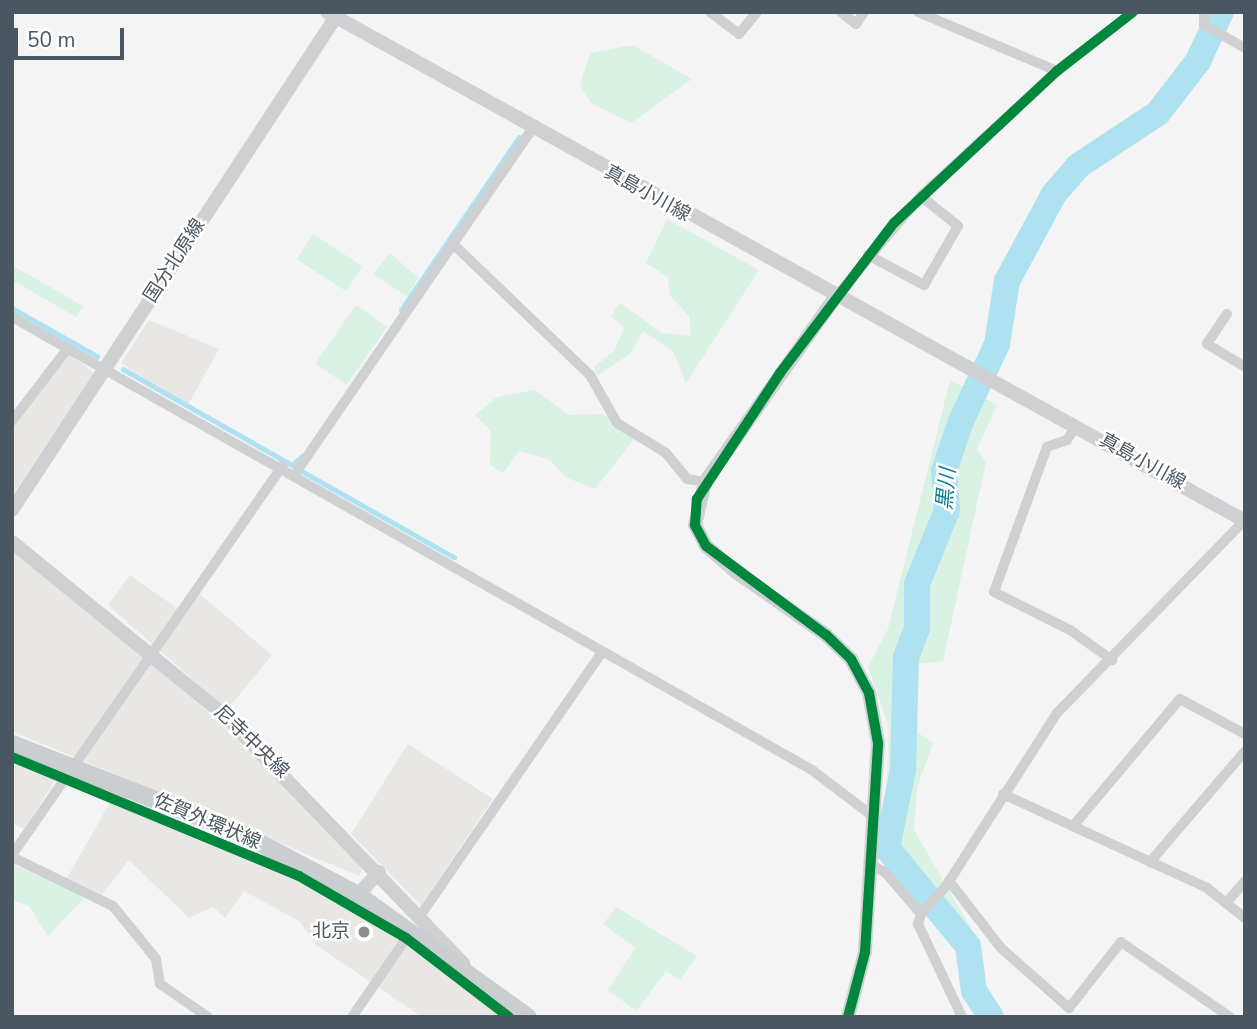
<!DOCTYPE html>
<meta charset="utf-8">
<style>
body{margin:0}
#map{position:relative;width:1257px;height:1029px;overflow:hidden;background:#f4f4f4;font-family:"Nunito Sans","Noto Sans JP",sans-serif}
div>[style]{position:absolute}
.commercial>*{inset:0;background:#e8e7e3}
.green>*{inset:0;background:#d9f2e3;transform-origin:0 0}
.stream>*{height:4.5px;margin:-2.25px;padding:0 2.25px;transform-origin:2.25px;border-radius:2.25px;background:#aee2f0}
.river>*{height:26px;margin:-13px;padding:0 13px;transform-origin:13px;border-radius:13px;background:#aee2f0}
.minor>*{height:10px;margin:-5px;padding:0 5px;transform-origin:5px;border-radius:5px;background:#ced0d2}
.tertiary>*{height:14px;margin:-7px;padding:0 7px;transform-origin:7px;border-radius:7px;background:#ced0d2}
.primary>*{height:18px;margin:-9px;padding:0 9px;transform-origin:9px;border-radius:9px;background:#caced1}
.cycleway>*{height:10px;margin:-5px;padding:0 5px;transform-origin:5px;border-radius:5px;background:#00873e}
.dots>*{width:19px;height:19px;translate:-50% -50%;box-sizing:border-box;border:4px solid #fff;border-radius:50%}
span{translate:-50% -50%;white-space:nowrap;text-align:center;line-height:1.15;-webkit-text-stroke:5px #fff;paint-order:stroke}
.street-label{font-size:19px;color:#4a5661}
.poi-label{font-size:19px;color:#4a5661}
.right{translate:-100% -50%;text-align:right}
.water-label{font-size:21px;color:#0c7c9b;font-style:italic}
.frame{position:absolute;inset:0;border:14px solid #4a5661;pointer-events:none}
.scale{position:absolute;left:14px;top:28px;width:110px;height:32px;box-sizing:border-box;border:4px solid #4a5661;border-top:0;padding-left:9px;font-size:21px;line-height:24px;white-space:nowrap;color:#4a5661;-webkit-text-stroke:5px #fff;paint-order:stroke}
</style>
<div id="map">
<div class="commercial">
<i style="clip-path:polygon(149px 320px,219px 349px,187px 407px,121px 363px)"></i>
<i style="clip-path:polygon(69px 353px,94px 373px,12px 496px,12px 428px)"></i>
<i style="clip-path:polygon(12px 550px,141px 652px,300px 796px,364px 864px,359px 876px,12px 731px)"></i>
<i style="clip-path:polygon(130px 575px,181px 611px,197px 592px,272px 655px,227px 710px,108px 605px)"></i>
<i style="clip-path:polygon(408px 744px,493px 799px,421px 905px,351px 834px)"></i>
<i style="clip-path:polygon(12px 759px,57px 777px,24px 829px,12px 823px)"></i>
<i style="clip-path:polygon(112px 799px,258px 857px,355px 907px,505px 1017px,422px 1017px,316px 945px,299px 921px,244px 891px,225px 918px,213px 907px,189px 918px,129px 860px,102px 895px,67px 878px)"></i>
</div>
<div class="green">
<i style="clip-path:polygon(633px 45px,692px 79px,631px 123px,591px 103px,580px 85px,590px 53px)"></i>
<i style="clip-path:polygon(667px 219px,759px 270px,686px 383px,673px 351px,643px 331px,631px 353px,597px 376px,594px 367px,614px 351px,624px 328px,611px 316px,620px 303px,662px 333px,691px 336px,689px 316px,670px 296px,668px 277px,646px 263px)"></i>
<i style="left:313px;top:234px;width:59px;height:30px;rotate:33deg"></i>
<i style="clip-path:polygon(390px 253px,418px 278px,408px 297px,373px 274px)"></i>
<i style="left:12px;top:265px;width:82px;height:13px;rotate:30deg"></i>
<i style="left:356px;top:305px;width:38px;height:71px;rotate:35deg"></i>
<i style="clip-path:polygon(950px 380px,997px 405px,977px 449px,986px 462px,943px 661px,916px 664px,917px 732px,933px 743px,917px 788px,914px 830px,976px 937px,973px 947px,909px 891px,884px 847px,889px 728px,868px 667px,888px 629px)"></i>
<i style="clip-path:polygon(535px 390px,569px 415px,603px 414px,635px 438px,595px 489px,565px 477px,550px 460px,519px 451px,503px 473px,490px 465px,491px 431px,475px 415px,497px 397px)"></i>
<i style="clip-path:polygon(12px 864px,85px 897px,48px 936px,29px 906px,12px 900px)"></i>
<i style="clip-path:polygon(616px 907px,697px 956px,680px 980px,666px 971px,636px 1011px,608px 990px,635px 948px,603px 924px)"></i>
</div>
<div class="stream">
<i style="left:12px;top:308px;width:98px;rotate:29.5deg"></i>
<i style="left:401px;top:310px;width:209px;rotate:-55.7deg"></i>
<i style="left:123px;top:369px;width:194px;rotate:29.6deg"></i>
<i style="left:292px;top:465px;width:13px;rotate:-42deg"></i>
<i style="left:300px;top:470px;width:177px;rotate:29.5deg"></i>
</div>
<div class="river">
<i style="left:991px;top:1017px;width:31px;rotate:-123deg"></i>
<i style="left:974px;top:991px;width:45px;rotate:-97.6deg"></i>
<i style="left:968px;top:946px;width:127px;rotate:-129.6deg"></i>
<i style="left:887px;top:848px;width:80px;rotate:-78.4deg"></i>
<i style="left:903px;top:770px;width:113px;rotate:-88.5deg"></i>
<i style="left:906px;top:657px;width:31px;rotate:-69deg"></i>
<i style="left:917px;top:628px;width:44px;rotate:-90deg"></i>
<i style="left:917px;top:584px;width:80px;rotate:-67.9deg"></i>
<i style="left:947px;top:510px;width:39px;rotate:-94deg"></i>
<i style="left:944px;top:471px;width:53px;rotate:-71.2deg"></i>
<i style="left:961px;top:421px;width:85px;rotate:-64.9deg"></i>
<i style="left:997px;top:344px;width:64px;rotate:-81deg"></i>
<i style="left:1007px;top:281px;width:99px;rotate:-61.6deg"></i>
<i style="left:1054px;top:194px;width:37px;rotate:-49deg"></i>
<i style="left:1078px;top:166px;width:96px;rotate:-33.5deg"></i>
<i style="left:1158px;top:113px;width:66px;rotate:-52.4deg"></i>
<i style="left:1198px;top:61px;width:54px;rotate:-64.9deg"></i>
</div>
<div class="minor">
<i style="left:710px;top:12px;width:36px;rotate:37deg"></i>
<i style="left:739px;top:34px;width:28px;rotate:-51deg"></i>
<i style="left:841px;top:12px;width:19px;rotate:39deg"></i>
<i style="left:856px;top:24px;width:14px;rotate:-56deg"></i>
<i style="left:918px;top:12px;width:151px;rotate:23deg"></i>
<i style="left:1204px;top:12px;width:13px;rotate:90deg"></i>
<i style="left:1204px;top:25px;width:47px;rotate:29.3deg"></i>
<i style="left:453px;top:244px;width:190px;rotate:43.7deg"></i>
<i style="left:590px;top:375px;width:55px;rotate:60.6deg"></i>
<i style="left:617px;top:423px;width:57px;rotate:31.5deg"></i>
<i style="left:666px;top:453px;width:33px;rotate:51deg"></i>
<i style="left:687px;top:479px;width:18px;rotate:9deg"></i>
<i style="left:868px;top:255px;width:64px;rotate:28.2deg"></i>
<i style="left:924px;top:285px;width:68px;rotate:-60deg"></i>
<i style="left:958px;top:226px;width:48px;rotate:-141deg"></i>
<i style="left:834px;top:299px;width:135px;rotate:-49.8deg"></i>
<i style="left:921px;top:196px;width:185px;rotate:-42.6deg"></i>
<i style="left:1057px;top:71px;width:96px;rotate:-37.8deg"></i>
<i style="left:1227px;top:314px;width:36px;rotate:124deg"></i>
<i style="left:1207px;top:344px;width:44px;rotate:31.2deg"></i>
<i style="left:12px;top:317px;width:919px;rotate:29.52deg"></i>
<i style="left:812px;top:770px;width:78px;rotate:37.2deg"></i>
<i style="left:12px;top:421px;width:92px;rotate:-52.5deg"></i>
<i style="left:1076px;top:426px;width:17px;rotate:123deg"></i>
<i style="left:1067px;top:440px;width:21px;rotate:161deg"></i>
<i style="left:1047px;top:447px;width:154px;rotate:110.1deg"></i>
<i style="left:994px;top:592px;width:85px;rotate:26.6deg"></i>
<i style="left:1070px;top:630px;width:52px;rotate:35.5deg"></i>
<i style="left:295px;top:474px;width:419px;rotate:-55.5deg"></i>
<i style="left:1003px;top:794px;width:225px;rotate:24.7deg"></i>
<i style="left:1207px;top:888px;width:48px;rotate:38.3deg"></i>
<i style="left:1073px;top:826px;width:166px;rotate:-49.9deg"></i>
<i style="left:1180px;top:699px;width:74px;rotate:28.3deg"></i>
<i style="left:12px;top:855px;width:474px;rotate:-55.2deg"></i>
<i style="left:12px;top:857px;width:112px;rotate:25.9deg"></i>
<i style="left:113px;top:906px;width:68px;rotate:50.9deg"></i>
<i style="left:156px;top:959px;width:25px;rotate:81deg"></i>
<i style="left:160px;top:984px;width:58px;rotate:34.5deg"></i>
<i style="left:1150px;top:862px;width:146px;rotate:-49.4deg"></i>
<i style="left:871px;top:865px;width:16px;rotate:27deg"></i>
<i style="left:885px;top:872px;width:55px;rotate:49.4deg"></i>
<i style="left:949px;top:881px;width:85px;rotate:52.2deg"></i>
<i style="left:1001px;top:948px;width:91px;rotate:41.4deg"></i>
<i style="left:1069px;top:1008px;width:84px;rotate:-51.8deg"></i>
<i style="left:1121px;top:942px;width:132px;rotate:34.5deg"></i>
<i style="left:1226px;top:903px;width:29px;rotate:-49deg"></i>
<i style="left:420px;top:916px;width:321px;rotate:-55.4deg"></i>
<i style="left:352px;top:1017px;width:106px;rotate:-55.4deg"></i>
<i style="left:962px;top:1017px;width:103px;rotate:-115.3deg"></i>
<i style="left:918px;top:924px;width:10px;rotate:-73deg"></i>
<i style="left:921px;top:914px;width:38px;rotate:-48deg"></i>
<i style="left:946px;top:886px;width:206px;rotate:-57.3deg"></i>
<i style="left:1057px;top:713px;width:269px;rotate:-45.8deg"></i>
</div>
<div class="tertiary">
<i style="left:327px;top:12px;width:1050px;rotate:29.01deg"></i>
<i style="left:834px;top:299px;width:224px;rotate:125.2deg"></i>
<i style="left:705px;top:482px;width:44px;rotate:103.1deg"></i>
<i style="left:695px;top:525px;width:24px;rotate:62deg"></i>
<i style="left:706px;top:546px;width:40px;rotate:41deg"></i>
<i style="left:736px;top:572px;width:110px;rotate:35deg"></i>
<i style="left:826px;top:635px;width:35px;rotate:44deg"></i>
<i style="left:851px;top:659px;width:38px;rotate:62deg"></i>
<i style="left:869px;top:693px;width:51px;rotate:79.8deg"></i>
<i style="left:878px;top:743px;width:209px;rotate:93.6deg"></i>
<i style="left:865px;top:952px;width:67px;rotate:104.7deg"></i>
<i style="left:12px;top:510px;width:596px;rotate:-56.71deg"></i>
<i style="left:12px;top:542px;width:275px;rotate:39.2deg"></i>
<i style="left:225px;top:716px;width:344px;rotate:46.1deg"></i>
<i style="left:358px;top:895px;width:31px;rotate:-48deg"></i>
</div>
<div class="primary">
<i style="left:12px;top:744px;width:248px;rotate:21.3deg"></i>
<i style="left:243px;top:834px;width:130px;rotate:27.9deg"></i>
<i style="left:358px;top:895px;width:209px;rotate:35.7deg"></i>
</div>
<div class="cycleway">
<i style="left:12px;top:757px;width:311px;rotate:22.5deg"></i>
<i style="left:299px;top:876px;width:124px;rotate:30.1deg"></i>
<i style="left:406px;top:938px;width:130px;rotate:37.5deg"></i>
<i style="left:848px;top:1017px;width:67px;rotate:-75.3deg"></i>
<i style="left:865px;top:952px;width:209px;rotate:-86.4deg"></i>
<i style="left:878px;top:743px;width:51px;rotate:-100.2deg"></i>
<i style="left:869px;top:693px;width:38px;rotate:-118deg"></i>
<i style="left:851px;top:659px;width:35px;rotate:-136deg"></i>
<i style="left:826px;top:635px;width:149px;rotate:-143.4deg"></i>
<i style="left:706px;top:546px;width:24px;rotate:-118deg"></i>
<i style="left:695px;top:525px;width:26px;rotate:-86deg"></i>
<i style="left:697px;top:499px;width:151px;rotate:-56.6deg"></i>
<i style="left:780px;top:373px;width:188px;rotate:-52.8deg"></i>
<i style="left:894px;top:223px;width:223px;rotate:-43deg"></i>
<i style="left:1057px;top:71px;width:96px;rotate:-37.8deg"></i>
</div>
<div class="dots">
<i style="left:364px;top:932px;background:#868d94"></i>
</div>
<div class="street-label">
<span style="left:647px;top:194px;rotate:29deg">真島小川線</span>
<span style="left:175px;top:261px;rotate:-57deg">国分北原線</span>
<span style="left:1142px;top:462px;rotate:29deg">真島小川線</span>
<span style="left:251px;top:742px;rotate:44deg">尼寺中央線</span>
<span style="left:207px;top:822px;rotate:23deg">佐賀外環状線</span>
</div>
<div class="poi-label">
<span class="right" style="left:350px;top:932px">北京</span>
</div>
<div class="water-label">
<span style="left:946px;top:489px;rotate:-85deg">黒川</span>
</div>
<div class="frame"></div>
<div class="scale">50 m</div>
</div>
